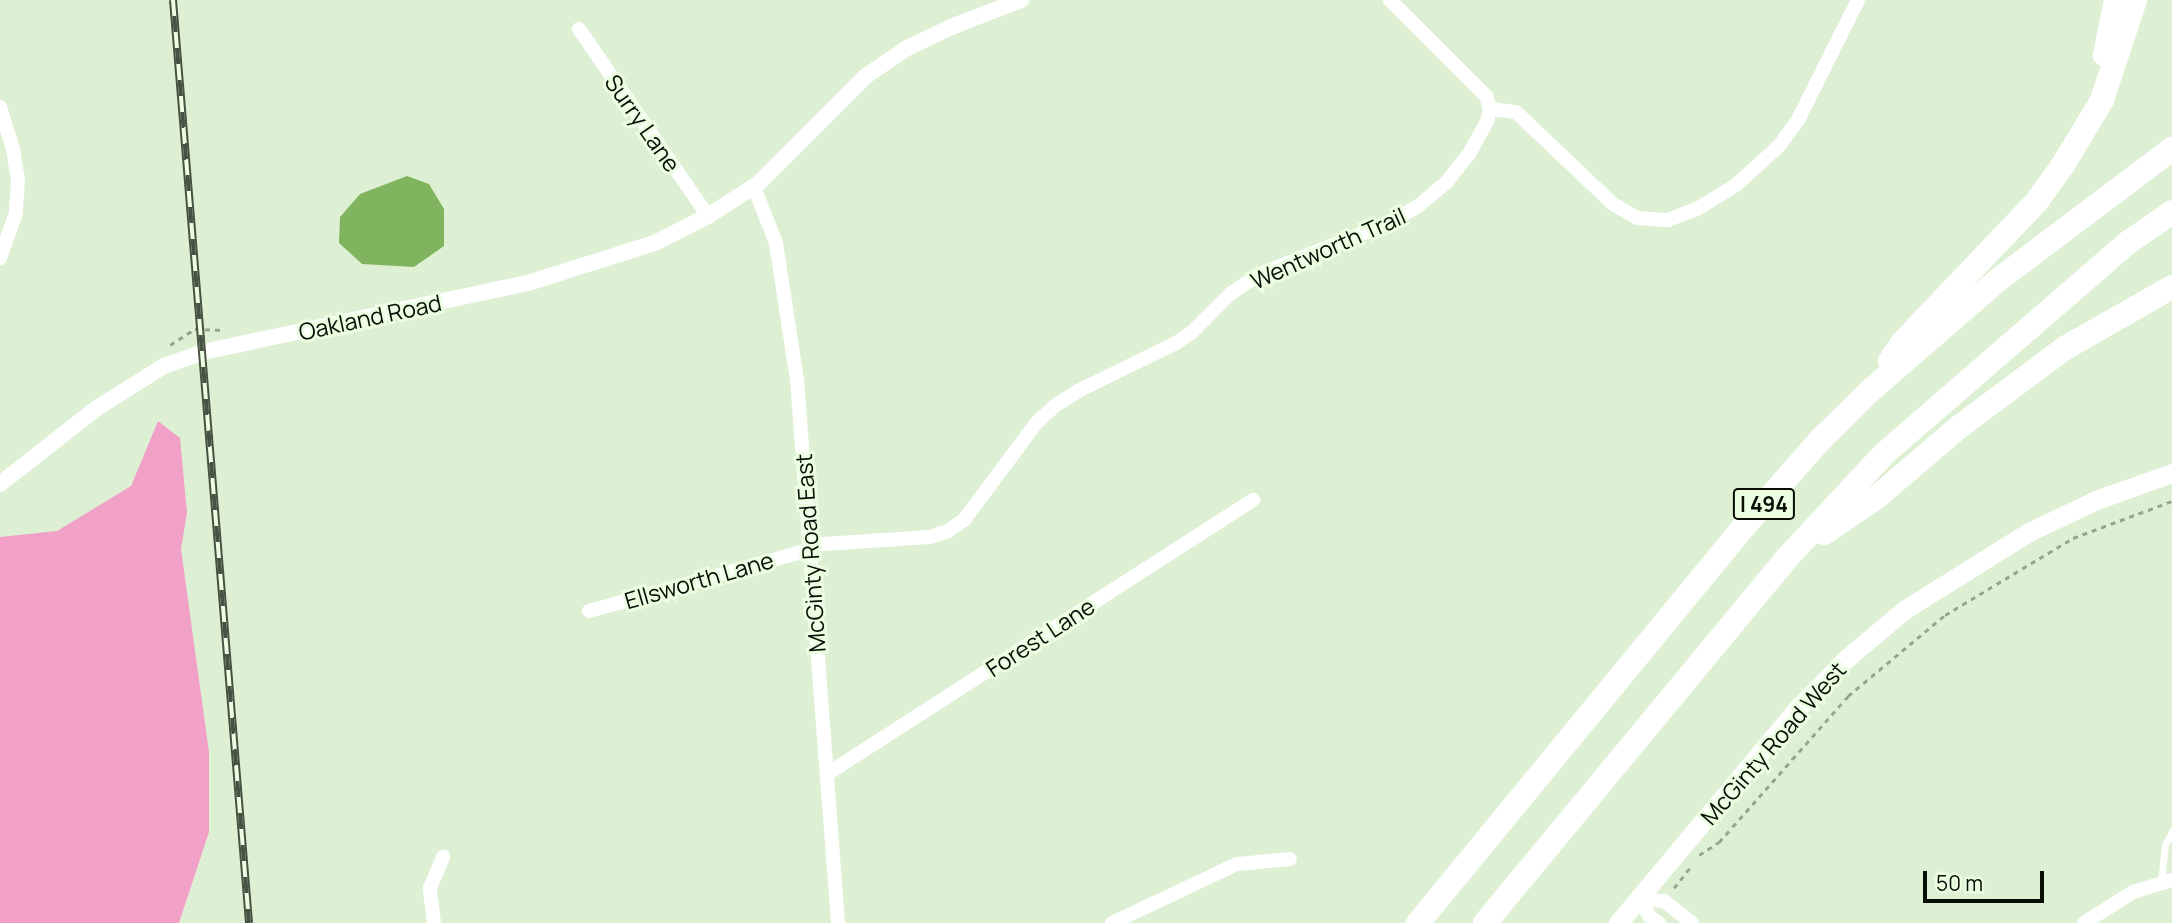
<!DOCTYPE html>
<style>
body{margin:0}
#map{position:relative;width:2172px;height:923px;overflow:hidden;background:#def0d4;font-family:Manrope,sans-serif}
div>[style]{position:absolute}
.green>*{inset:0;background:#f1a1c8}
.water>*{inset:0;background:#80b45f}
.path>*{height:2.5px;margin-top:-1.25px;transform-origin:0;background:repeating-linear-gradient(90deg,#97a58f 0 5px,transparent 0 10px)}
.service>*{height:7px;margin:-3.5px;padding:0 3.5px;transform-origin:3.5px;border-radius:3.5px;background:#fff}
.minor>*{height:14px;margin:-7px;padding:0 7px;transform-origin:7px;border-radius:7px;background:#fff}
.tertiary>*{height:16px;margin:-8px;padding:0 8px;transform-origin:8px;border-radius:8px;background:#fff}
.secondary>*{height:19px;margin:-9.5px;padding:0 9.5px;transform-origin:9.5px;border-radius:9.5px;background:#fff}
.motorway>*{height:24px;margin:-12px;padding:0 12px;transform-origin:12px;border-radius:12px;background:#fff}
.rail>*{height:8px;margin-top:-4px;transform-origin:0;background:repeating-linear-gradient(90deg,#ebfee1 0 16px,#485243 0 32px);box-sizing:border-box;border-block:2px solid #485243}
span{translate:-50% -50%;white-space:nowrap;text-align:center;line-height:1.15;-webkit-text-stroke:6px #ebfee1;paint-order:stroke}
.shield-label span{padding:2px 5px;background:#ebfee1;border:2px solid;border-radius:5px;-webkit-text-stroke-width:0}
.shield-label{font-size:21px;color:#080e05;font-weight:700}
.street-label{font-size:23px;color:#080e05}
.scale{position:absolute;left:1923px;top:871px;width:121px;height:32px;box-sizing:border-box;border:4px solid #080e05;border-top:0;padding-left:9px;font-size:21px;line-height:24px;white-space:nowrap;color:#080e05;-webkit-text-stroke:5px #ebfee1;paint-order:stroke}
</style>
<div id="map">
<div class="green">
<i style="clip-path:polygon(158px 421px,180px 438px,187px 513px,181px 549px,209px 752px,209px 832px,179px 923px,0 923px,0 537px,57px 531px,131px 486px)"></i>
</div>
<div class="water">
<i style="clip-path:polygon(407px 176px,429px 184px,444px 209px,444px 246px,414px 267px,362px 264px,339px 243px,340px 217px,360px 194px)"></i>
</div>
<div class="path">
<i style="left:170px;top:345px;width:30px;rotate:-33deg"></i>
<i style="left:195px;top:329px;width:30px;rotate:2deg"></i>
<i style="left:1699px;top:855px;width:24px;rotate:-33deg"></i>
<i style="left:1719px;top:842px;width:195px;rotate:-48.5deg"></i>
<i style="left:1848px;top:696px;width:126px;rotate:-39.9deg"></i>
<i style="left:1945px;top:615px;width:149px;rotate:-31deg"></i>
<i style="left:2073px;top:538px;width:106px;rotate:-20.5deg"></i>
<i style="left:1674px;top:888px;width:28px;rotate:-52deg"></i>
</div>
<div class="service">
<i style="left:2161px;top:882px;width:37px;rotate:-84deg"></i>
<i style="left:2165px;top:845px;width:16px;rotate:-63deg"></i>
</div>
<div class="minor">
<i style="left:579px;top:29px;width:227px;rotate:55.4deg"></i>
<i style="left:0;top:107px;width:44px;rotate:72.8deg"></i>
<i style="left:13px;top:149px;width:32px;rotate:81deg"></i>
<i style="left:18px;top:181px;width:32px;rotate:94deg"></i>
<i style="left:16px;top:213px;width:48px;rotate:109.6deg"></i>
<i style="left:1490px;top:109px;width:26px;rotate:7deg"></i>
<i style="left:1516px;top:112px;width:134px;rotate:43.5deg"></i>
<i style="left:1613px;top:204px;width:28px;rotate:30deg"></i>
<i style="left:1637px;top:218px;width:31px;rotate:4deg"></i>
<i style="left:1668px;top:220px;width:31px;rotate:-21deg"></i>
<i style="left:1697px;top:209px;width:46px;rotate:-31.6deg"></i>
<i style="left:1736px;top:185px;width:58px;rotate:-42.2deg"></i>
<i style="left:1779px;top:146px;width:32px;rotate:-54deg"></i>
<i style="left:1798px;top:120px;width:134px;rotate:-63.4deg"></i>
<i style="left:754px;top:187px;width:60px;rotate:68.6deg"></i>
<i style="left:776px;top:243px;width:139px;rotate:81.3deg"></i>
<i style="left:797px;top:380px;width:545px;rotate:85.68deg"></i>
<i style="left:809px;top:545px;width:121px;rotate:-3.8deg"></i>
<i style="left:930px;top:537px;width:19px;rotate:-18deg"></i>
<i style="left:948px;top:531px;width:19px;rotate:-35deg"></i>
<i style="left:964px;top:520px;width:122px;rotate:-53.3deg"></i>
<i style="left:1037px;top:422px;width:25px;rotate:-42deg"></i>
<i style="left:1056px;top:405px;width:26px;rotate:-32deg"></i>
<i style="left:1078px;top:391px;width:109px;rotate:-26.1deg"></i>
<i style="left:1176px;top:343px;width:18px;rotate:-34deg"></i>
<i style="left:1191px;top:333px;width:55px;rotate:-45deg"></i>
<i style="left:1230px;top:294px;width:36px;rotate:-34deg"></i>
<i style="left:1260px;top:274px;width:128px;rotate:-21.6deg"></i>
<i style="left:1379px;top:227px;width:43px;rotate:-27.8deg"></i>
<i style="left:1417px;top:207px;width:38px;rotate:-40deg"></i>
<i style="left:1446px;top:183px;width:37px;rotate:-52deg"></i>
<i style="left:1469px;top:154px;width:37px;rotate:-61deg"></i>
<i style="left:1487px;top:122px;width:13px;rotate:-77deg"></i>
<i style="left:1490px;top:109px;width:14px;rotate:-107deg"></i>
<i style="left:1486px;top:96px;width:136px;rotate:-135deg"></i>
<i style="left:589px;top:611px;width:228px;rotate:-15.5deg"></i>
<i style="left:827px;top:774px;width:507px;rotate:-32.75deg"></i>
<i style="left:434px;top:923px;width:35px;rotate:-97deg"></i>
<i style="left:430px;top:888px;width:34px;rotate:-67deg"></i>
<i style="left:1112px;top:923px;width:138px;rotate:-25.3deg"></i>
<i style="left:1237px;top:864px;width:53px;rotate:-5.4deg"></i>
<i style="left:1659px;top:923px;width:11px;rotate:-146deg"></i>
<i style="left:1650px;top:917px;width:21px;rotate:-119deg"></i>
<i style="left:1640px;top:899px;width:24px;rotate:5deg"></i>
<i style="left:1664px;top:901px;width:36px;rotate:38deg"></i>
<i style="left:2084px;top:923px;width:58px;rotate:-32.3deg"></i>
<i style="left:2133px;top:892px;width:41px;rotate:-17.1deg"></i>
</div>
<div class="tertiary">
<i style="left:0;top:484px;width:123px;rotate:-38.1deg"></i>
<i style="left:97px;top:408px;width:79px;rotate:-32.1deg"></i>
<i style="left:164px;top:366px;width:41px;rotate:-19.7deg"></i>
<i style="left:203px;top:352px;width:335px;rotate:-12deg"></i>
<i style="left:531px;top:282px;width:130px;rotate:-17.5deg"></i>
<i style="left:655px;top:243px;width:59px;rotate:-27deg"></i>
<i style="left:708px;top:216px;width:61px;rotate:-32.9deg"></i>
<i style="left:759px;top:183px;width:151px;rotate:-45deg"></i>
<i style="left:866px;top:76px;width:50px;rotate:-34.3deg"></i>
<i style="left:907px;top:48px;width:49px;rotate:-25.5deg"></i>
<i style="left:951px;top:27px;width:75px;rotate:-21.1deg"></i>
</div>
<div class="secondary">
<i style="left:1618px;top:923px;width:278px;rotate:-50.1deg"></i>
<i style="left:1796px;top:710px;width:73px;rotate:-45.6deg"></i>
<i style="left:1847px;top:658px;width:75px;rotate:-40.1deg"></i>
<i style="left:1904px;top:610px;width:147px;rotate:-32deg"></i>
<i style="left:2029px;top:532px;width:74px;rotate:-25.5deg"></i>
<i style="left:2096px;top:500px;width:81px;rotate:-19.6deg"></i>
</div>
<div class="motorway">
<i style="left:2105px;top:55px;width:56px;rotate:-78.7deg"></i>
<i style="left:1890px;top:361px;width:22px;rotate:-56deg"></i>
<i style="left:1902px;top:343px;width:196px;rotate:-46.4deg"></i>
<i style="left:2037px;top:201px;width:44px;rotate:-54.2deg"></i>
<i style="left:2063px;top:165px;width:76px;rotate:-59deg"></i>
<i style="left:2102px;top:100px;width:105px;rotate:-71.7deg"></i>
<i style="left:1824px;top:533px;width:64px;rotate:-34.2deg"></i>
<i style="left:1877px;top:497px;width:108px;rotate:-40.5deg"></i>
<i style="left:1959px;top:427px;width:132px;rotate:-36.7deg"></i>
<i style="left:2065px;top:348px;width:123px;rotate:-29.7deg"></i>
<i style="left:1418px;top:923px;width:509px;rotate:-50.58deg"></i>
<i style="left:1741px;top:530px;width:121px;rotate:-48.7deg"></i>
<i style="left:1821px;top:439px;width:70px;rotate:-44.4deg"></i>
<i style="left:1871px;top:390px;width:168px;rotate:-40.9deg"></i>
<i style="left:1998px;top:280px;width:218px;rotate:-37deg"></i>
<i style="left:1485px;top:923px;width:472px;rotate:-50.4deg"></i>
<i style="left:1786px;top:559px;width:145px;rotate:-47deg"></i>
<i style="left:1885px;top:453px;width:323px;rotate:-40.9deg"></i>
<i style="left:2129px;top:242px;width:52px;rotate:-34.9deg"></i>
</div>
<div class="rail">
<i style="left:173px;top:0;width:926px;rotate:85.29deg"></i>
</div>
<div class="shield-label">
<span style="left:1764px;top:504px">I 494</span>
</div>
<div class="street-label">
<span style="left:643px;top:123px;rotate:55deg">Surry Lane</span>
<span style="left:1328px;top:248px;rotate:-24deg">Wentworth Trail</span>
<span style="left:370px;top:317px;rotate:-12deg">Oakland Road</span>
<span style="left:810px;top:553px;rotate:-94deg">McGinty Road East</span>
<span style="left:699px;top:580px;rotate:-16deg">Ellsworth Lane</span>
<span style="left:1040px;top:637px;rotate:-33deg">Forest Lane</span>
<span style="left:1773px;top:743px;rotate:-49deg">McGinty Road West</span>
</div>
<div class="scale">50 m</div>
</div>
